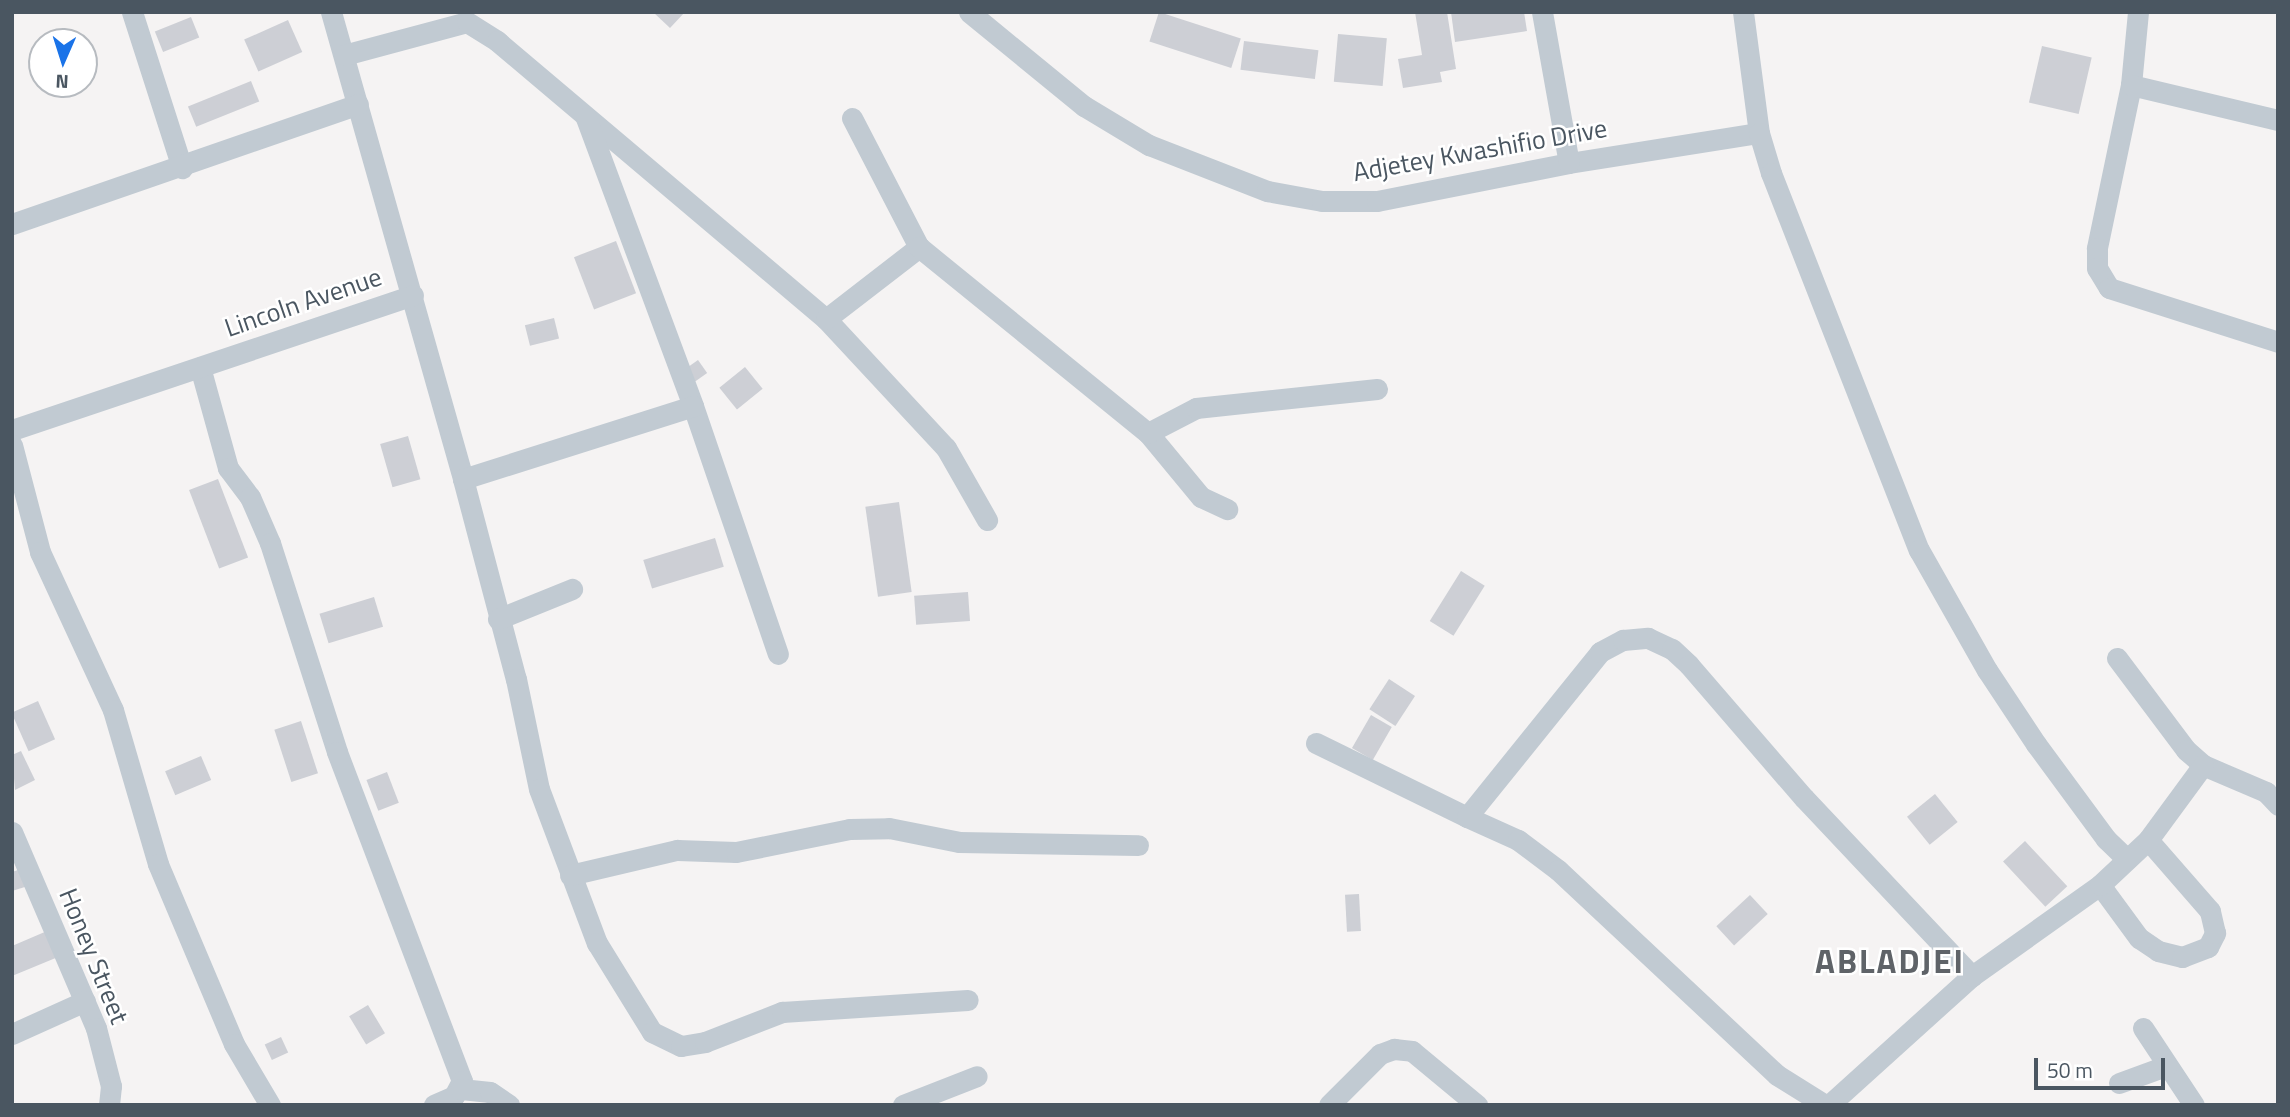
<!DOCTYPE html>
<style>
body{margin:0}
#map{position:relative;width:2290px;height:1117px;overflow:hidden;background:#f5f3f3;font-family:"Titillium Web",sans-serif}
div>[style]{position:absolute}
.building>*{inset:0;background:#cdcfd5;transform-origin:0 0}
.minor>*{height:21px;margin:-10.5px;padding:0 10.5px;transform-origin:10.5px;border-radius:10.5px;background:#c1cad2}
span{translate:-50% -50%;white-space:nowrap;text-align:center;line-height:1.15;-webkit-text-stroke:5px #fff;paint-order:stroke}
.street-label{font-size:26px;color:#4a5661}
.district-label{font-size:33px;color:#5f6368;font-weight:700;letter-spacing:2px}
.frame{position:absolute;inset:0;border:14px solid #4a5661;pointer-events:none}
.north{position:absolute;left:28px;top:28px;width:70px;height:70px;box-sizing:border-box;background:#fff;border:2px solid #b7bbc0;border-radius:50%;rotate:183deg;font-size:19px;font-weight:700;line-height:28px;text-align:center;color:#4a5661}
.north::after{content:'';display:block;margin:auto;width:24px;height:32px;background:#1a73e8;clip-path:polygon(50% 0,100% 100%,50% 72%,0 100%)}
.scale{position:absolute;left:2034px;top:1058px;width:131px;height:32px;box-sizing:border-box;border:4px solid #4a5661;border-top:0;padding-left:9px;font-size:21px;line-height:24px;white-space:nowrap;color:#4a5661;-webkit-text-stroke:5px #fff;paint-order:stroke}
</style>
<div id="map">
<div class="building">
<i style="clip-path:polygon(653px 12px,685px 12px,670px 28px)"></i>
<i style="left:1159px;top:12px;width:86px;height:31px;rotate:18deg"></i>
<i style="clip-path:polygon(1415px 12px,1447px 12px,1456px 69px,1440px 72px,1442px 82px,1403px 88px,1398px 59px,1422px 55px)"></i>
<i style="clip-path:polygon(1451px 12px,1524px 12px,1527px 31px,1455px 42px)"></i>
<i style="left:191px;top:17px;width:22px;height:39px;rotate:68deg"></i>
<i style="left:288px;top:20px;width:35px;height:48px;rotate:66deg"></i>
<i style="left:1338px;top:34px;width:49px;height:48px;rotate:5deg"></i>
<i style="left:1244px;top:41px;width:75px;height:29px;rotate:7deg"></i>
<i style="left:2042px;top:46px;width:51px;height:58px;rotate:13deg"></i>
<i style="left:251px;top:81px;width:22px;height:68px;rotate:68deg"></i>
<i style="left:616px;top:241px;width:56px;height:45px;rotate:69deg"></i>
<i style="left:554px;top:318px;width:21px;height:30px;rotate:76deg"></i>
<i style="left:698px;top:360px;width:16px;height:16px;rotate:55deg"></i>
<i style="left:745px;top:367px;width:28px;height:33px;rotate:51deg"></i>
<i style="left:408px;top:436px;width:45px;height:29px;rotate:74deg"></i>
<i style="left:218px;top:479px;width:84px;height:31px;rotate:69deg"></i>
<i style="left:899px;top:502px;width:91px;height:34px;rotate:82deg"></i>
<i style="left:715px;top:538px;width:30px;height:75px;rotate:73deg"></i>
<i style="left:1461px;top:571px;width:28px;height:59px;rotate:32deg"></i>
<i style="left:968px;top:592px;width:29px;height:54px;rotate:86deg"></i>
<i style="left:374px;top:597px;width:31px;height:57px;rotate:73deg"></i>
<i style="left:1389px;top:679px;width:31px;height:36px;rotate:33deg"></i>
<i style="left:38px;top:701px;width:42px;height:29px;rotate:66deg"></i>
<i style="left:1371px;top:715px;width:24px;height:38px;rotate:30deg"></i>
<i style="left:301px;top:721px;width:55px;height:28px;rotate:72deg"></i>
<i style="clip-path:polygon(21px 751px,35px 780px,15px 790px,12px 755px)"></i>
<i style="left:201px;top:756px;width:26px;height:39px;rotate:67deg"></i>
<i style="left:387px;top:772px;width:33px;height:22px;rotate:69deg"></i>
<i style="left:1935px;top:794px;width:36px;height:36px;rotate:51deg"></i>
<i style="left:2025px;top:841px;width:62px;height:30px;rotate:47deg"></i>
<i style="clip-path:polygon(21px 869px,28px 886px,12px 891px,12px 872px)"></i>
<i style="left:1359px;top:894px;width:37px;height:14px;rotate:87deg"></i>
<i style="left:1750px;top:895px;width:26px;height:46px;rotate:47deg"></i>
<i style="clip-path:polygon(47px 931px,58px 957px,12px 976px,12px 946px)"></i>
<i style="left:368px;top:1005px;width:33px;height:22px;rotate:59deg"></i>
<i style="left:281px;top:1037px;width:17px;height:18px;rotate:65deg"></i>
</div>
<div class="minor">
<i style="left:132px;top:12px;width:164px;rotate:72.2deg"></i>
<i style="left:331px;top:12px;width:485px;rotate:74.2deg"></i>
<i style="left:463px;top:479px;width:207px;rotate:75.2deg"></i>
<i style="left:516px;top:679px;width:112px;rotate:78.2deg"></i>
<i style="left:539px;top:789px;width:165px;rotate:69.4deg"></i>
<i style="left:597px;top:943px;width:105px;rotate:58.3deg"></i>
<i style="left:652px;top:1032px;width:32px;rotate:26deg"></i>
<i style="left:681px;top:1046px;width:24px;rotate:-9deg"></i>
<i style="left:705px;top:1042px;width:83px;rotate:-21.3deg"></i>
<i style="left:782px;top:1012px;width:186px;rotate:-3.7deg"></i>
<i style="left:969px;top:12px;width:149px;rotate:39.3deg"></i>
<i style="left:1084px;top:106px;width:76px;rotate:31deg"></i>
<i style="left:1149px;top:145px;width:127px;rotate:21.3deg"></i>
<i style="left:1267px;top:191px;width:56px;rotate:10.3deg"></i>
<i style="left:1322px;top:201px;width:55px"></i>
<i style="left:1377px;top:201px;width:196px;rotate:-11.2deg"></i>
<i style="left:1569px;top:163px;width:192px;rotate:-9deg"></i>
<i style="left:1542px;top:12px;width:153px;rotate:79.9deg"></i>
<i style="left:1743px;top:12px;width:122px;rotate:82.5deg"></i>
<i style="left:1759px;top:133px;width:42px;rotate:73.3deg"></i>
<i style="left:1771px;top:173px;width:405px;rotate:68.6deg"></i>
<i style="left:1919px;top:550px;width:138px;rotate:60.5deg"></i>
<i style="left:1987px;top:670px;width:89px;rotate:56.5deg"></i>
<i style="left:2036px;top:744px;width:118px;rotate:53.6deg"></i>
<i style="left:2106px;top:839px;width:29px;rotate:44deg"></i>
<i style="left:2138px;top:12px;width:73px;rotate:95.5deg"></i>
<i style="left:2131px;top:85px;width:167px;rotate:101.8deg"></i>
<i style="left:2097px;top:248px;width:20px;rotate:90deg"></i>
<i style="left:2097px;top:268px;width:23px;rotate:59deg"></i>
<i style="left:2109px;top:288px;width:177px;rotate:17.7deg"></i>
<i style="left:344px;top:55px;width:127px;rotate:-15deg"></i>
<i style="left:467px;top:22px;width:36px;rotate:32deg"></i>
<i style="left:497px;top:41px;width:431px;rotate:40.2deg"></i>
<i style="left:826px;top:319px;width:176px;rotate:47.1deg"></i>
<i style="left:946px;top:448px;width:83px;rotate:60.3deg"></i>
<i style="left:2131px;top:85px;width:151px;rotate:13.4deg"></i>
<i style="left:586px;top:118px;width:307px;rotate:69.6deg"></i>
<i style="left:693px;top:406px;width:262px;rotate:71.1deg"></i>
<i style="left:852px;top:118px;width:145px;rotate:62.6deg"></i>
<i style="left:12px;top:224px;width:366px;rotate:-19.1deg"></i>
<i style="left:826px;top:319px;width:118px;rotate:-37.7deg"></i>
<i style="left:919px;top:247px;width:295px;rotate:39.1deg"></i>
<i style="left:1148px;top:433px;width:83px;rotate:50.4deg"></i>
<i style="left:1201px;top:497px;width:29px;rotate:25deg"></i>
<i style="left:200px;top:367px;width:105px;rotate:74.5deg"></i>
<i style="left:228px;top:468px;width:36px;rotate:53deg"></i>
<i style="left:250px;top:497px;width:50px;rotate:66.5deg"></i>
<i style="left:270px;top:543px;width:219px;rotate:72.2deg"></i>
<i style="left:337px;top:752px;width:352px;rotate:69.2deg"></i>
<i style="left:462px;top:1081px;width:17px;rotate:118deg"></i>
<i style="left:454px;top:1096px;width:22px;rotate:156deg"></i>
<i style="left:12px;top:430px;width:423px;rotate:-18.6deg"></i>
<i style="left:1148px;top:433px;width:54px;rotate:-27.5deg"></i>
<i style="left:1196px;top:408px;width:182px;rotate:-6deg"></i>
<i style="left:12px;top:445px;width:111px;rotate:75.3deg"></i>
<i style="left:40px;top:552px;width:174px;rotate:65.2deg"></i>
<i style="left:113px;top:710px;width:160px;rotate:73.7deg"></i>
<i style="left:158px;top:864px;width:195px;rotate:67.1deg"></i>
<i style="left:234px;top:1044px;width:71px;rotate:59.5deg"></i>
<i style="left:463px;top:479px;width:241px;rotate:-17.6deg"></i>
<i style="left:498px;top:619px;width:80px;rotate:-22.1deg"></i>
<i style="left:2117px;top:658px;width:115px;rotate:53.1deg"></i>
<i style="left:2186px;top:750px;width:23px;rotate:41deg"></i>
<i style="left:2203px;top:765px;width:69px;rotate:23.2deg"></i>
<i style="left:2266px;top:792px;width:18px;rotate:47deg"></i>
<i style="left:1316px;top:743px;width:168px;rotate:26.1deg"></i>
<i style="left:1467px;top:817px;width:212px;rotate:-51.1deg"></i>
<i style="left:1600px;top:652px;width:26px;rotate:-28deg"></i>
<i style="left:1623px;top:640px;width:25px;rotate:-5deg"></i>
<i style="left:1648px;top:638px;width:26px;rotate:25deg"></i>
<i style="left:1672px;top:649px;width:23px;rotate:43deg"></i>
<i style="left:1689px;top:665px;width:176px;rotate:49.2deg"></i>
<i style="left:1804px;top:798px;width:245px;rotate:46.7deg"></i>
<i style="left:1467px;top:817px;width:56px;rotate:24.3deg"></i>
<i style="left:1518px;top:840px;width:50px;rotate:36.9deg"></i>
<i style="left:1558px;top:870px;width:300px;rotate:43.1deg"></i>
<i style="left:1777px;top:1075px;width:57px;rotate:32deg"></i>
<i style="left:12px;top:832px;width:213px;rotate:66.8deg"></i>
<i style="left:96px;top:1028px;width:60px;rotate:75.5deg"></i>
<i style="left:111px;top:1086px;width:19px;rotate:96deg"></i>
<i style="left:570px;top:875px;width:110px;rotate:-13.2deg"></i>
<i style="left:677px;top:850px;width:59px;rotate:1.9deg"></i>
<i style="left:736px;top:852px;width:116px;rotate:-11.4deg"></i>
<i style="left:850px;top:829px;width:39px;rotate:-1deg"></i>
<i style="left:889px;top:828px;width:71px;rotate:11.3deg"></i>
<i style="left:959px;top:842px;width:179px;rotate:1deg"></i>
<i style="left:2100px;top:885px;width:66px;rotate:53.7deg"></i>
<i style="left:2139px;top:938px;width:23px;rotate:34deg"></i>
<i style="left:2158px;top:951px;width:25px;rotate:14deg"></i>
<i style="left:2182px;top:957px;width:28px;rotate:-21deg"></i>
<i style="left:2208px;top:947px;width:16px;rotate:-63deg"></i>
<i style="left:2215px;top:933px;width:23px;rotate:-103deg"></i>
<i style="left:2210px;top:911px;width:94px;rotate:-131.1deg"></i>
<i style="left:2143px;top:1028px;width:92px;rotate:56.5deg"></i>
<i style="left:12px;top:1034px;width:80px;rotate:-24.3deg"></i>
<i style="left:2119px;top:1083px;width:50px;rotate:-19.9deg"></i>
<i style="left:461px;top:1089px;width:29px;rotate:6deg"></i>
<i style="left:490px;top:1092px;width:23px;rotate:34deg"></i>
<i style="left:903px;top:1105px;width:79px;rotate:-21.4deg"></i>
<i style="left:1329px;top:1105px;width:72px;rotate:-45deg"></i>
<i style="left:1380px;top:1054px;width:15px;rotate:-20deg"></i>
<i style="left:1394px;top:1049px;width:18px;rotate:6deg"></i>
<i style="left:1412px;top:1051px;width:85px;rotate:39.7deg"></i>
<i style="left:1829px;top:1105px;width:193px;rotate:-42.1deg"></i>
<i style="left:1972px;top:976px;width:157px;rotate:-35.4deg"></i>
<i style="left:2100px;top:885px;width:66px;rotate:-43.2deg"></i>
<i style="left:2148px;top:840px;width:93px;rotate:-53.7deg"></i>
</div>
<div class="street-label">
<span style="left:1480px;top:150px;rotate:-10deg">Adjetey Kwashifio Drive</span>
<span style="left:303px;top:302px;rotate:-19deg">Lincoln Avenue</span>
<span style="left:94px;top:956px;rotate:68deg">Honey Street</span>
</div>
<div class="district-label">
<span style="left:1890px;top:962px">ABLADJEI</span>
</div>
<div class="frame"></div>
<div class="north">N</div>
<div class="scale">50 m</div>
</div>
